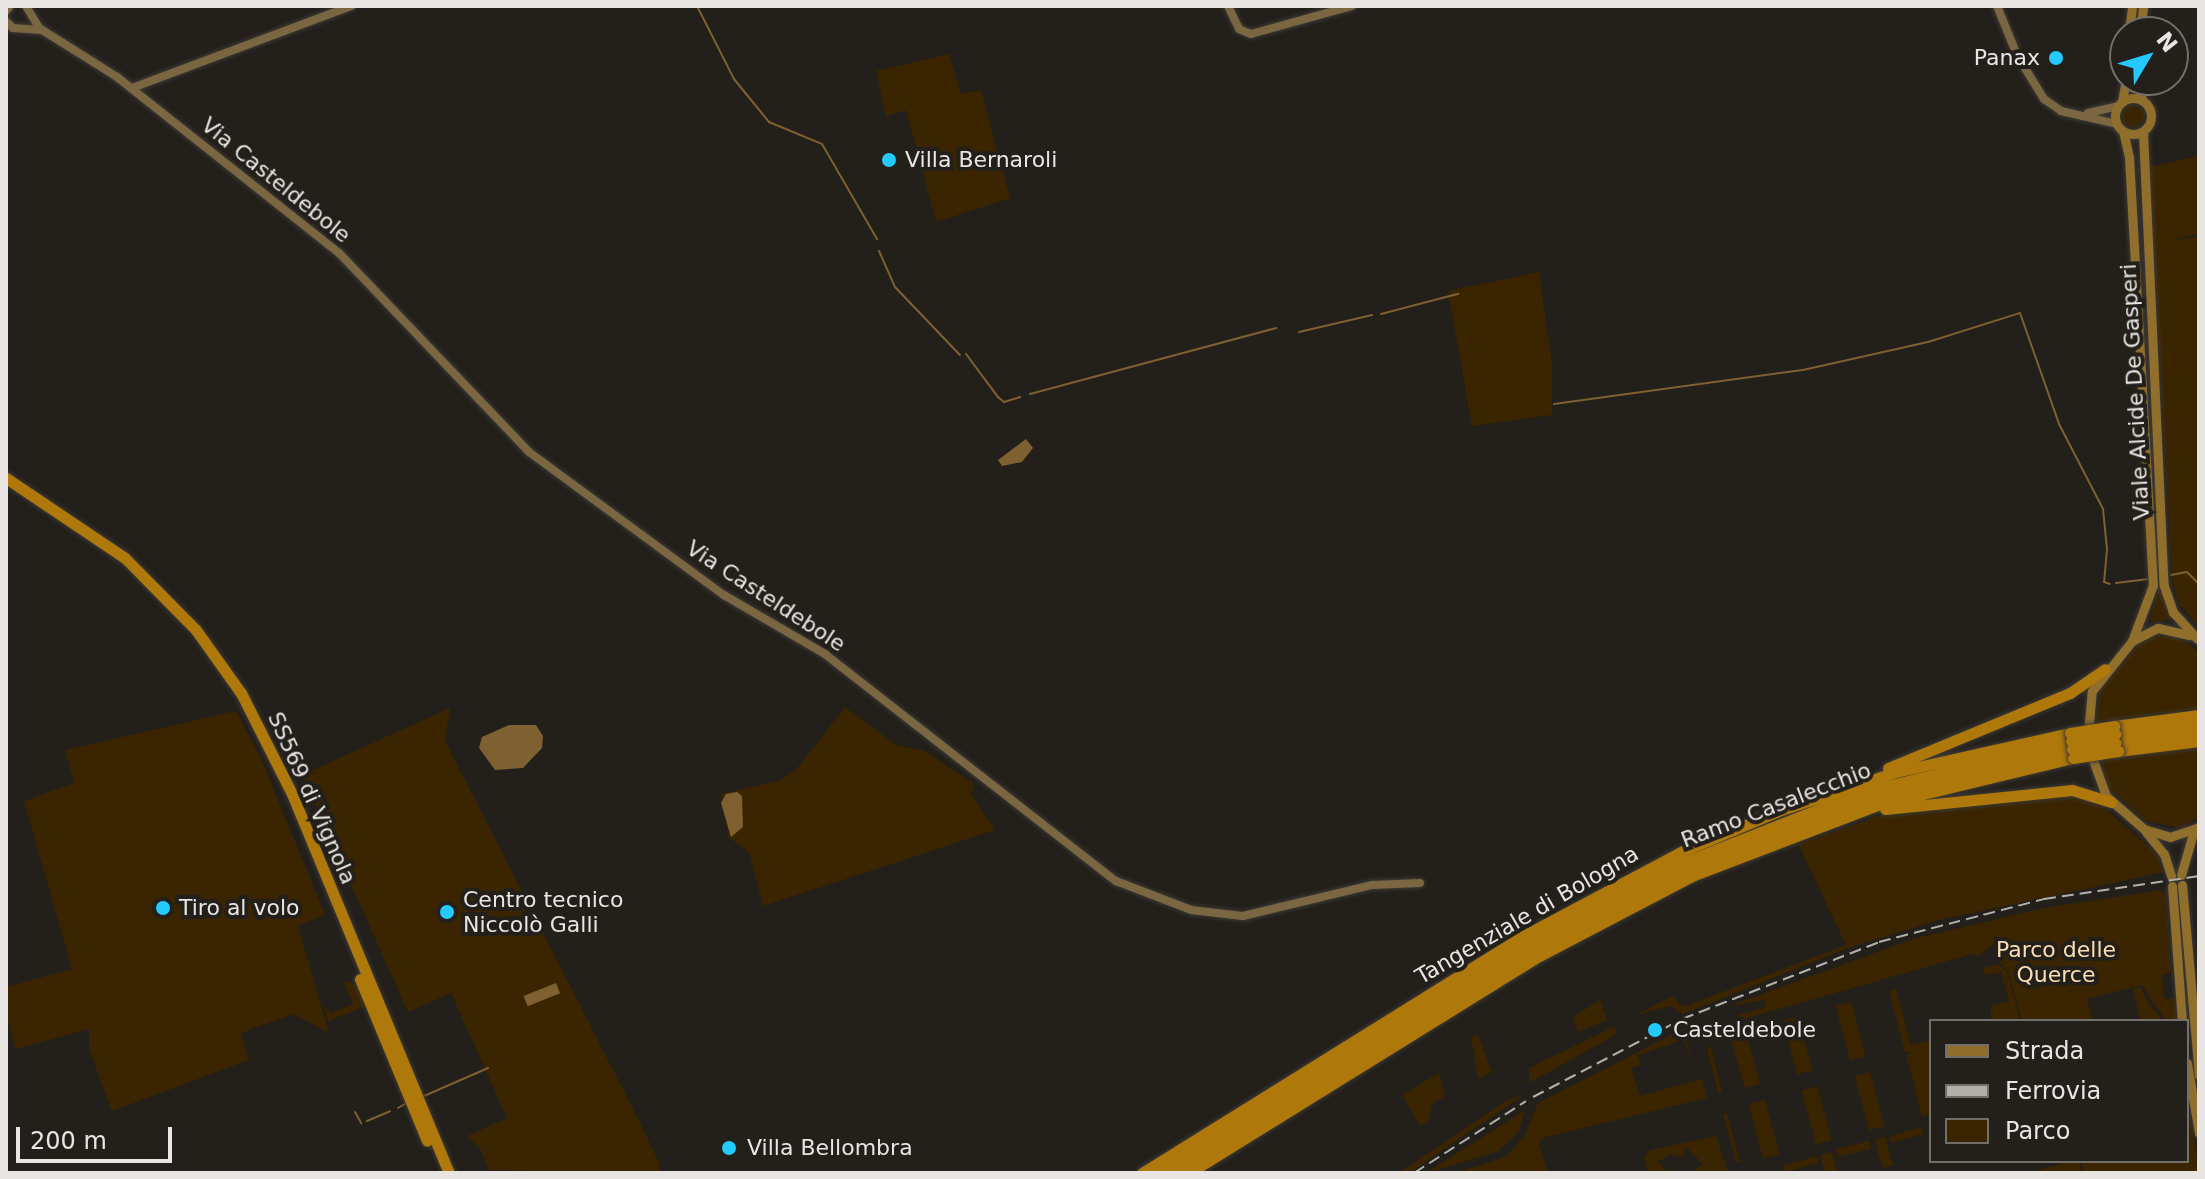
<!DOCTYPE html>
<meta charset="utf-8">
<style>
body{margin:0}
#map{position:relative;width:2205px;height:1179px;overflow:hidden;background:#231f1a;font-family:"DejaVu Sans",sans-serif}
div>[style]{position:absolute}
.green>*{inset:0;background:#3b2500;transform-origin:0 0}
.round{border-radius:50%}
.water>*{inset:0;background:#7f6030;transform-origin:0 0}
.stream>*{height:2px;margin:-1px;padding:0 1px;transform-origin:1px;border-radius:1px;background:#7f6030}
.roads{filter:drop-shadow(0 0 2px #3c3936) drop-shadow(0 0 2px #3c3936)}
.secondary>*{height:8px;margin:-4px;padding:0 4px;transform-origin:4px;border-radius:4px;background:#7a6742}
.primary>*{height:9px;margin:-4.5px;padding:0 4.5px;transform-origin:4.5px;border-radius:4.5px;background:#906e2b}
.primary>.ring{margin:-4.5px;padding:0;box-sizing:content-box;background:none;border:9px solid #906e2b;border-radius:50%}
.highway>*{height:11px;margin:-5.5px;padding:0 5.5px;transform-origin:5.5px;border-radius:5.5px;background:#ae780b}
.rail>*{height:2px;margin-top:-1px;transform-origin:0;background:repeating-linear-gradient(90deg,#b3b0ac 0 12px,transparent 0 18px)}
.bridges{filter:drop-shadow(0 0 2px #3c3936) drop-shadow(0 0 2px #3c3936)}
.highway-bridge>*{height:11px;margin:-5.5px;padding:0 5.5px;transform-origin:5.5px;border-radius:5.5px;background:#ae780b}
.dots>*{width:22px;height:22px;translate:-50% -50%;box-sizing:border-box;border:4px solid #231f1a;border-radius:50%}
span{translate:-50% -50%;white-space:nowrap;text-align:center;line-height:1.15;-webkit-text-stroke:8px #231f1a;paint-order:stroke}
.poi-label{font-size:22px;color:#e8e5e2}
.right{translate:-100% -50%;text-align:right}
.left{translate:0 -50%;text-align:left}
.street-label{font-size:22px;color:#e8e5e2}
.park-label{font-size:22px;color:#fcdeb4}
.frame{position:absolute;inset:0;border:8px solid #e8e5e2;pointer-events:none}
.legend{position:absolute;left:1929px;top:1019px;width:260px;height:144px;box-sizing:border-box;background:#231f1a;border:2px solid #726e6a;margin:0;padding:10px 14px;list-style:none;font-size:24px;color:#e8e5e2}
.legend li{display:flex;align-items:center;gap:16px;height:40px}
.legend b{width:40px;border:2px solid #726e6a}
.north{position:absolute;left:2109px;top:16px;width:80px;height:80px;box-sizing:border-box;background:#231f1a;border:2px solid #726e6a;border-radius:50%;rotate:52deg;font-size:22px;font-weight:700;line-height:32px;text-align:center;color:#e8e5e2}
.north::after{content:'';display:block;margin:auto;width:28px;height:36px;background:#24c9fe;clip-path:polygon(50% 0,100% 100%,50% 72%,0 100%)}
.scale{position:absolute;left:16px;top:1127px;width:156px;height:36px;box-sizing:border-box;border:4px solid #e8e5e2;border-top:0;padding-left:10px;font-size:24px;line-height:28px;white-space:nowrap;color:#e8e5e2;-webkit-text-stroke:6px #231f1a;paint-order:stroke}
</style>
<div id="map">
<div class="green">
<i style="clip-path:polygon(949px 54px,961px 94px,981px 90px,1010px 198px,936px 222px,906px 110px,886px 116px,876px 71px)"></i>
<i class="round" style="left:2122px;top:105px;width:22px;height:22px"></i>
<i style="clip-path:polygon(2199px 156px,2199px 233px,2170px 241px,2199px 236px,2199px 627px,2178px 603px,2172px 576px,2149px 167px)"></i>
<i style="clip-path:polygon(1539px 272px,1552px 363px,1552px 415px,1472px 426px,1448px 291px)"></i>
<i style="clip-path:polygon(2160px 582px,2172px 619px,2152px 622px,2150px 619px)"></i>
<i style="clip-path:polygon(2157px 635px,2178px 637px,2199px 652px,2199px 709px,2096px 722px,2100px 689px,2139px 644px)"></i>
<i style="clip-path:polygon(845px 707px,896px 745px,925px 751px,974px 784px,971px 794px,995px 830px,763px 906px,749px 852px,728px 837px,721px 794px,781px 780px,795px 771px)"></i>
<i style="clip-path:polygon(450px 708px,445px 741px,631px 1105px,659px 1162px,659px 1173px,489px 1170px,480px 1148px,467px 1136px,507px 1118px,451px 993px,408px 1012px,302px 775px)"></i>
<i style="clip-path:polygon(236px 711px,261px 758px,325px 915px,298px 926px,329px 1033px,294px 1014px,254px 1028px,241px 1034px,249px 1060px,112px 1111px,89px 1049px,89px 1029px,16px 1049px,6px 1014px,6px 987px,72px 969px,24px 801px,74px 783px,65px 750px)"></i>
<i style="clip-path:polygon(2199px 746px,2199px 817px,2180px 828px,2146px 821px,2109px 788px,2103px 774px,2101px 760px)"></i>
<i style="clip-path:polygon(2072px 796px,2102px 806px,2157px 854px,2164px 872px,1939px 920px,1848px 948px,1683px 1014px,1671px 1006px,1638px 1014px,1672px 996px,1683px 1007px,1846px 945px,1798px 844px,1884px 814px)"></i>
<i style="clip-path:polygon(2161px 890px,2166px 894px,2171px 973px,2162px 975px,2164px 999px,2174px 998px,2177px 1021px,2166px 1021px,2142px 985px,2087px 999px,2093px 1021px,2022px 1021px,2008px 971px,1998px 961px,2000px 951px,1993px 945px,1977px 957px,1972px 954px,1740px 1020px,1738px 1015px,1764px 1008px,1766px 1000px,1729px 1006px,1913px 939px,2044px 908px)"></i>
<i style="clip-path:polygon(1998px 964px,2007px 972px,2020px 1021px,1991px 1021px,1991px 1006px,2009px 1001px,2001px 972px,1985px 975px,1983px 968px)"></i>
<i style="clip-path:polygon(348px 981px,360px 989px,366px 1006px,328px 1021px,324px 1006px,331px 1013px,353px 1004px,344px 982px)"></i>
<i style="clip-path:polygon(2141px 987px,2146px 999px,2163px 1021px,2141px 1021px,2133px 989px)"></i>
<i style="clip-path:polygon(1896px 989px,1911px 1045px,1931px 1040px,1931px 1114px,1922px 1116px,1906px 1055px,1913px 1053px,1905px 1052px,1889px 991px)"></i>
<i style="clip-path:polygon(1600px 1000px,1607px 1020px,1578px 1032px,1573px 1017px)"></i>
<i style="left:1851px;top:1002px;width:56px;height:16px;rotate:75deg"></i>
<i style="left:1798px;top:1016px;width:56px;height:16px;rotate:75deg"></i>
<i style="clip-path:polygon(1615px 1026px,1617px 1034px,1529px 1083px,1529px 1068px)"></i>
<i style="clip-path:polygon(1683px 1029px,1692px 1058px,1683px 1040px,1638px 1055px,1641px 1065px,1631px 1068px,1640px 1096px,1702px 1079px,1707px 1098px,1542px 1138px,1539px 1144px,1548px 1173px,1455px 1173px,1506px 1157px,1525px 1135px,1538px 1103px)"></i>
<i style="left:1745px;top:1030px;width:56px;height:16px;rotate:74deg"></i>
<i style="clip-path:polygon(1478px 1035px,1492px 1072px,1478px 1079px,1471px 1036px)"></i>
<i style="clip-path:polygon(1717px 1037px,1711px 1046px,1722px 1091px,1718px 1092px,1707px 1050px)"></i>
<i style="left:1870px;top:1072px;width:56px;height:16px;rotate:75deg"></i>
<i style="clip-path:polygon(1439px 1073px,1445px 1096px,1432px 1104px,1428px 1121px,1420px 1126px,1402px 1095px)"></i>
<i style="left:1817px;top:1086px;width:56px;height:16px;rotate:75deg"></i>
<i style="clip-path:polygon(1525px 1094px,1409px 1173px,1399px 1173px,1504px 1102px)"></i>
<i style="clip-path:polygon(2187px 1095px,2199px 1173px,2083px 1173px,2081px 1161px,2187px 1161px)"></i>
<i style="left:1765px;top:1100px;width:56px;height:17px;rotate:75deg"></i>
<i style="clip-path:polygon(1525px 1110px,1519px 1131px,1497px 1152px,1426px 1173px)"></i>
<i style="clip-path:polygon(1727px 1113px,1740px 1161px,1749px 1162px,1736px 1162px,1723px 1114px)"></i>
<i style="left:1922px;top:1127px;width:7px;height:34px;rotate:74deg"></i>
<i style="clip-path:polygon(1716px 1136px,1728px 1173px,1691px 1173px,1703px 1164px,1686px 1147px,1683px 1157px,1670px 1154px,1658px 1162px,1669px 1173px,1639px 1173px,1647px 1170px,1644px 1156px,1650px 1150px)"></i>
<i style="left:1885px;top:1137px;width:29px;height:11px;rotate:74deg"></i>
<i style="left:1869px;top:1141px;width:8px;height:34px;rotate:76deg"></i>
<i style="clip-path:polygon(1832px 1152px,1838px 1173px,1825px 1173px,1820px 1155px)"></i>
<i style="left:1816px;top:1156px;width:7px;height:34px;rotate:74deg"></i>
<i style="clip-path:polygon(2070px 1161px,2079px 1161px,2081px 1173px,2029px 1173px)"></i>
</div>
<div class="water">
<i style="clip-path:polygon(1026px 439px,1033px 448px,1022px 462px,1002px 466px,998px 460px)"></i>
<i style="clip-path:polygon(509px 725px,536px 725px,543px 736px,542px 748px,523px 768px,495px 770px,479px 748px,482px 737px)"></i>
<i style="clip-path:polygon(737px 792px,742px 796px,743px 827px,731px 837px,721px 803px,726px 794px)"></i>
<i style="left:556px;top:983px;width:11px;height:35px;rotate:68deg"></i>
</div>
<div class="stream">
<i style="left:697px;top:6px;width:82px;rotate:63.1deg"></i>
<i style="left:734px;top:79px;width:55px;rotate:50.9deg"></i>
<i style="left:769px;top:122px;width:57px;rotate:22.5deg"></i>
<i style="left:822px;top:144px;width:110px;rotate:59.9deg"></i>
<i style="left:879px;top:251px;width:39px;rotate:66deg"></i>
<i style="left:895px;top:287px;width:94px;rotate:46.3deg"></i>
<i style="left:1381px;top:314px;width:80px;rotate:-14.6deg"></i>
<i style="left:1299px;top:332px;width:75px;rotate:-13.1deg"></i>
<i style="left:966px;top:354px;width:54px;rotate:53.3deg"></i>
<i style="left:998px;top:397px;width:8px;rotate:40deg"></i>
<i style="left:1004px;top:402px;width:17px;rotate:-17deg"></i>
<i style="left:1030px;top:394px;width:255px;rotate:-15deg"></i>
<i style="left:1554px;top:404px;width:251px;rotate:-7.8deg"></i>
<i style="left:1803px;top:370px;width:128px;rotate:-12.6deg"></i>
<i style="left:1928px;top:342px;width:96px;rotate:-17.5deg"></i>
<i style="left:2020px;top:313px;width:118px;rotate:70.6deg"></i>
<i style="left:2059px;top:424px;width:96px;rotate:62.6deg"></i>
<i style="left:2103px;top:509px;width:40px;rotate:84.3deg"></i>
<i style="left:2107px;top:549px;width:33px;rotate:95deg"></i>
<i style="left:2104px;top:582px;width:6px;rotate:18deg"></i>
<i style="left:2171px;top:575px;width:16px;rotate:-11deg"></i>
<i style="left:2187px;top:572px;width:17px;rotate:45deg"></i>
<i style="left:2116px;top:583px;width:31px;rotate:-7deg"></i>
<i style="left:424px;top:1096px;width:70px;rotate:-23.6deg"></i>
<i style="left:398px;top:1108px;width:10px;rotate:-29deg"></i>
<i style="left:355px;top:1112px;width:13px;rotate:61deg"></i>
<i style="left:367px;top:1121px;width:25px;rotate:-23deg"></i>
</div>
<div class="roads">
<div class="secondary">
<i style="left:26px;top:6px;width:26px;rotate:59deg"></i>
<i style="left:39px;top:28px;width:92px;rotate:32.1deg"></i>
<i style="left:117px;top:77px;width:283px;rotate:38.4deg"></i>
<i style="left:339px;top:253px;width:275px;rotate:46.3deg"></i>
<i style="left:529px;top:452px;width:242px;rotate:36.3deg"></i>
<i style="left:724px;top:595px;width:117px;rotate:30.3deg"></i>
<i style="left:825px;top:654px;width:369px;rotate:38deg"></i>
<i style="left:1116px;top:881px;width:80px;rotate:21.1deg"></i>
<i style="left:1191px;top:910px;width:52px;rotate:6.6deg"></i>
<i style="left:1243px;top:916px;width:133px;rotate:-13.5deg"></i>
<i style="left:1372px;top:885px;width:48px;rotate:-2.4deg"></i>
<i style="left:1228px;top:6px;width:25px;rotate:64deg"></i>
<i style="left:1239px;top:29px;width:13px;rotate:23deg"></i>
<i style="left:1251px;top:34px;width:105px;rotate:-15.5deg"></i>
<i style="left:1997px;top:6px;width:53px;rotate:67.8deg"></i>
<i style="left:2017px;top:55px;width:52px;rotate:58.5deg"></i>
<i style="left:2044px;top:99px;width:21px;rotate:35deg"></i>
<i style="left:2061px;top:111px;width:57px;rotate:13.1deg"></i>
<i style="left:6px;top:11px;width:6px;rotate:-51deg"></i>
<i style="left:6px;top:21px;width:10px;rotate:45deg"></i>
<i style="left:13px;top:28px;width:28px;rotate:4deg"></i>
<i style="left:132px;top:88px;width:234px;rotate:-20.5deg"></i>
<i style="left:2088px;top:113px;width:31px;rotate:-13deg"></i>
</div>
<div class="primary">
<i style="left:2129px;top:32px;width:26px;rotate:-83deg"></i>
<i style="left:2140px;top:32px;width:26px;rotate:-83deg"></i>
<i style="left:2137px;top:80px;width:21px;rotate:76deg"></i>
<i class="ring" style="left:2115px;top:98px;width:27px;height:27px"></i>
<i style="left:2122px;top:102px;width:22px;rotate:-80deg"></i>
<i style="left:2123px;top:131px;width:27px;rotate:77deg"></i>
<i style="left:2129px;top:157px;width:429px;rotate:86.8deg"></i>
<i style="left:2153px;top:585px;width:60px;rotate:110.6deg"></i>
<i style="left:2143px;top:132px;width:454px;rotate:87.4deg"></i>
<i style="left:2164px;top:586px;width:28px;rotate:71deg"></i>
<i style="left:2173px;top:612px;width:36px;rotate:48deg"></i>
<i style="left:2089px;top:723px;width:32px;rotate:-85deg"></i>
<i style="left:2092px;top:691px;width:64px;rotate:-51.3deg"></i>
<i style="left:2132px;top:641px;width:29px;rotate:-27deg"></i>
<i style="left:2158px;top:628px;width:32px;rotate:13deg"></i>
<i style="left:2093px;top:760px;width:38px;rotate:70deg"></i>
<i style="left:2106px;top:796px;width:50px;rotate:41deg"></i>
<i style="left:2144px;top:829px;width:27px;rotate:17deg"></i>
<i style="left:2170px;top:837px;width:31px;rotate:-19deg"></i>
<i style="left:2146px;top:832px;width:28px;rotate:51deg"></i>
<i style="left:2164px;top:854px;width:23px;rotate:72deg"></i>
<i style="left:2181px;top:875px;width:47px;rotate:-73.9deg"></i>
<i style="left:2182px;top:885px;width:191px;rotate:84.9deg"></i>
<i style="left:2172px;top:886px;width:135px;rotate:85.8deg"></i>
<i style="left:2187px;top:1063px;width:71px;rotate:80.3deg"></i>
</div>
<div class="highway">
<i style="left:6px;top:478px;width:143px;rotate:33.9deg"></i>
<i style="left:125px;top:558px;width:101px;rotate:45.4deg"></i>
<i style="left:196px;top:630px;width:77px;rotate:54.5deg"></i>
<i style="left:241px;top:693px;width:113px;rotate:63.2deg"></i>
<i style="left:292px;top:794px;width:410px;rotate:67.5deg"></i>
<i style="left:2114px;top:726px;width:86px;rotate:-7.4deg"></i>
<i style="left:2115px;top:734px;width:85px;rotate:-6.8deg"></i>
<i style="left:2116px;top:743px;width:84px;rotate:-7.5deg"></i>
<i style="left:2118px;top:751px;width:82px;rotate:-7deg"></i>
<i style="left:1888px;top:768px;width:197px;rotate:-22.4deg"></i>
<i style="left:2070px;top:693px;width:42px;rotate:-34.4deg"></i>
<i style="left:1885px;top:809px;width:188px;rotate:-5.8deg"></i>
<i style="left:2072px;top:790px;width:41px;rotate:17.1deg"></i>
<i style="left:360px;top:979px;width:175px;rotate:67.5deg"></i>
<i style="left:1142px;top:1173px;width:449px;rotate:-31.9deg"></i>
<i style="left:1523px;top:936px;width:181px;rotate:-28deg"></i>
<i style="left:1683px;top:851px;width:106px;rotate:-22.7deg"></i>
<i style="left:1781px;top:810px;width:121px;rotate:-18.3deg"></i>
<i style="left:1896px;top:772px;width:178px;rotate:-12.6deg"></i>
<i style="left:1158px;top:1173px;width:475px;rotate:-31.7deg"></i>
<i style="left:1562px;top:923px;width:115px;rotate:-27.5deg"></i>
<i style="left:1664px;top:870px;width:210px;rotate:-21.5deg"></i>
<i style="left:1859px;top:793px;width:218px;rotate:-13.8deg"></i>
<i style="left:1173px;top:1173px;width:423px;rotate:-31.8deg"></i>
<i style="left:1532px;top:950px;width:159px;rotate:-28.2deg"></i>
<i style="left:1672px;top:875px;width:202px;rotate:-21.5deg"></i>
<i style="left:1860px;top:801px;width:218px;rotate:-13.8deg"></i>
<i style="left:1189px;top:1173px;width:414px;rotate:-31.8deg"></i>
<i style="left:1541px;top:955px;width:170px;rotate:-27.6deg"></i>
<i style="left:1692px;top:876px;width:202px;rotate:-20.9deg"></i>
<i style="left:1881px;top:804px;width:197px;rotate:-13.5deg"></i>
</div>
</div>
<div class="rail">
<i style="left:1533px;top:1097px;width:168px;rotate:-27.6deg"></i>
<i style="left:1682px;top:1019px;width:212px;rotate:-21.3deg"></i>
<i style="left:1879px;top:942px;width:171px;rotate:-14.6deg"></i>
<i style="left:2044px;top:899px;width:157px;rotate:-8.4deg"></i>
<i style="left:1414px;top:1173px;width:133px;rotate:-32.7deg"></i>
</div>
<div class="bridges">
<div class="highway-bridge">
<i style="left:2070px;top:733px;width:45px;rotate:-9deg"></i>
<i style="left:2071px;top:741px;width:45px;rotate:-9deg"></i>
<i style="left:2072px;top:749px;width:44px;rotate:-7.8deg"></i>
<i style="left:2073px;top:758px;width:46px;rotate:-8.8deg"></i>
</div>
</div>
<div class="dots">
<i style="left:2056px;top:58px;background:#24c9fe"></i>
<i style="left:889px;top:160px;background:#24c9fe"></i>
<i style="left:163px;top:908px;background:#24c9fe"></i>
<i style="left:447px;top:912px;background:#24c9fe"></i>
<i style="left:1655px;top:1030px;background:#24c9fe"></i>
<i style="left:729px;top:1148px;background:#24c9fe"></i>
</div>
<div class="poi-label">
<span class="right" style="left:2040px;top:58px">Panax</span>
<span class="left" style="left:905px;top:160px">Villa Bernaroli</span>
<span class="left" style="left:463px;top:912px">Centro tecnico<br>Niccolò Galli</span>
<span class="left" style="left:179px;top:908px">Tiro al volo</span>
<span class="left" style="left:1673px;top:1030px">Casteldebole</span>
<span class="left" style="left:747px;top:1148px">Villa Bellombra</span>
</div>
<div class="street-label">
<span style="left:276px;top:180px;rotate:39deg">Via Casteldebole</span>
<span style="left:2135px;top:392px;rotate:-93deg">Viale Alcide De Gasperi</span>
<span style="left:766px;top:596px;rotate:33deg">Via Casteldebole</span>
<span style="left:312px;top:798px;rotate:66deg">SS569 di Vignola</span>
<span style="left:1776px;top:805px;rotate:-21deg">Ramo Casalecchio</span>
<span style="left:1527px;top:915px;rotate:-30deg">Tangenziale di Bologna</span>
</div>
<div class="park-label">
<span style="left:2056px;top:962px">Parco delle<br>Querce</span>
</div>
<div class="frame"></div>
<ul class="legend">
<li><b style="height:10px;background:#906e2b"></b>Strada</li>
<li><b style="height:10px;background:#b3b0ac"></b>Ferrovia</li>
<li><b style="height:22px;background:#3b2500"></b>Parco</li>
</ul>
<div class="north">N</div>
<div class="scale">200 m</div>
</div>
